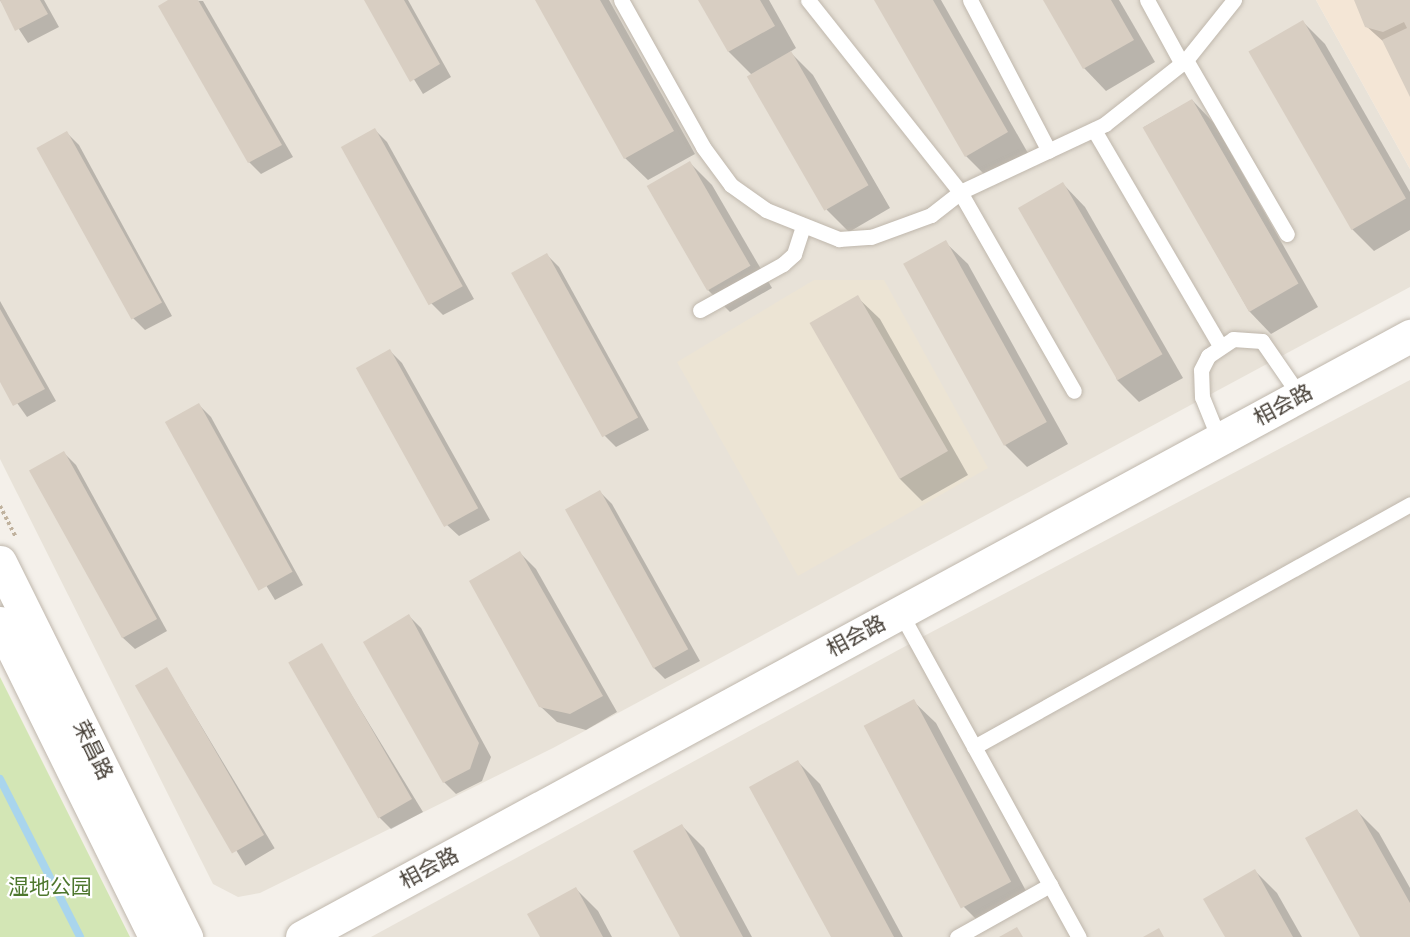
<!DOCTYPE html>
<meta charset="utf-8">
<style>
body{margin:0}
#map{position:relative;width:1410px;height:937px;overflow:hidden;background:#f4f0ea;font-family:Montserrat,"Noto Sans SC",sans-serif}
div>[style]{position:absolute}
.residential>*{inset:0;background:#e8e2d8}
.commercial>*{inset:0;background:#f4e6d6}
.education>*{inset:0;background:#ece4d4}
.green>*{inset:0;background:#d3e6b5}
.shadow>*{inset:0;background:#0003;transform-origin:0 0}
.stream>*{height:8px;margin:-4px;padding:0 4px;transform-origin:4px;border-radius:4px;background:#a9d5ed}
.building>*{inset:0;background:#d8cec2;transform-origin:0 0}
.path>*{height:4px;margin-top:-2px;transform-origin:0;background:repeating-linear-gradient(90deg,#c0b29e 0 3px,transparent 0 6px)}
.roads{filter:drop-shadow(0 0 2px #bfb7ac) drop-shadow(0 0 2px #bfb7ac)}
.service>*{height:15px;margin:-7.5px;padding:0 7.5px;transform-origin:7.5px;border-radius:7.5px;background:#fff}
.tertiary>*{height:33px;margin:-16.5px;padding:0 16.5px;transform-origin:16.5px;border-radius:16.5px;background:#fff}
span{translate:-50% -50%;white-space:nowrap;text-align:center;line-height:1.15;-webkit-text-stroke:4.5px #fff;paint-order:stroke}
.street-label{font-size:21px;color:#474038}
.park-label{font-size:21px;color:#4e772e}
</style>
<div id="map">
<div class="residential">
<i style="clip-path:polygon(0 0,1316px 0,1410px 169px,1410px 287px,553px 748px,260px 893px,238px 897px,213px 884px,0 459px)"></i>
<i style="clip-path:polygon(1410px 380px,1410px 937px,371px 937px,924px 636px)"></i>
</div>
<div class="commercial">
<i style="clip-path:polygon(1316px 0,1410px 0,1410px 169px)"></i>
</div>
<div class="education">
<i style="clip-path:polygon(814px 280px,884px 280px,988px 468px,798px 576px,677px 362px)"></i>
</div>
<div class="green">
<i style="clip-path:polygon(0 677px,130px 937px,0 937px)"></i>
</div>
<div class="shadow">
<i style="clip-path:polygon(0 0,44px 0,59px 27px,28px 43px)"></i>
<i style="clip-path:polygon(171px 0,203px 1px,293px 157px,261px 174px,249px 162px)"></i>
<i style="clip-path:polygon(365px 0,408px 0,451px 77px,423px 94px)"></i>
<i style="clip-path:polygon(537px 0,609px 0,695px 154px,648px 180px,625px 158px)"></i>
<i style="clip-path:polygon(700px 0,769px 0,796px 48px,790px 52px,813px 75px,890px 208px,849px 232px,827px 210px,753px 76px,729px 52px)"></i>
<i style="clip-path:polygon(876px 0,941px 0,1029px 155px,988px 178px,966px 156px)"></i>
<i style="clip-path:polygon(1045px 0,1119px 0,1155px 62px,1106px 91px,1084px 68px)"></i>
<i style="clip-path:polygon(1356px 0,1410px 0,1410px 94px,1385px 43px,1366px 26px)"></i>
<i style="clip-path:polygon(1303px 22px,1325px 44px,1410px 192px,1410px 230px,1374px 251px,1352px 229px)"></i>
<i style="clip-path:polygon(1192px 100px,1214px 123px,1318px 307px,1271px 334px,1249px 311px,1144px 127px)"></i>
<i style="clip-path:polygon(375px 130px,387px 142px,474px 299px,443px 315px,431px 303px)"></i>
<i style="clip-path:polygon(67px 133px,79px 145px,172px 316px,145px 330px,133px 318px)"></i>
<i style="clip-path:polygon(690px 163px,712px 185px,772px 288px,730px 312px,708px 290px,649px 187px)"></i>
<i style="clip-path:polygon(1063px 184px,1085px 207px,1183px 378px,1139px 402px,1117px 380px)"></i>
<i style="clip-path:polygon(945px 242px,968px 264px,1068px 444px,1027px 467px,1005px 445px)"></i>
<i style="clip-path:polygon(547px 255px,559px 267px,649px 430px,616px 447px,604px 435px)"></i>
<i style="clip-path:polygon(857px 297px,880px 319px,968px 475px,922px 501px,900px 479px)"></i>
<i style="clip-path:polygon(0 301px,56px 401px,27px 417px,0 379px)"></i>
<i style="clip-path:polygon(390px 351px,402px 363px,490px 520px,459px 536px,446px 524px)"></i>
<i style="clip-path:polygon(199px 405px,211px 417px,303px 585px,275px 600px,168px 424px)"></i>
<i style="clip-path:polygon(64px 453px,76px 465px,167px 631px,135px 649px,122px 637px)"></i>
<i style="clip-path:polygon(600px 492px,612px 504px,700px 661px,665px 679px,653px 667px)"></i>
<i style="clip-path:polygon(520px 553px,536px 569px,617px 712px,586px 730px,557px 722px,540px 706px)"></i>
<i style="clip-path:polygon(409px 616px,421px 628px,491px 757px,482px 781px,456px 794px,444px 782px)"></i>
<i style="clip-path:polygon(321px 645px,423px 812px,391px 829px,379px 817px)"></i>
<i style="left:167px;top:669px;width:209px;height:34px;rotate:59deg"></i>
<i style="clip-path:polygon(913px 701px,936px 723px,1033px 904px,986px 929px,964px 907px)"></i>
<i style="clip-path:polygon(798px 762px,820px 784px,903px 937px,832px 937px)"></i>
<i style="clip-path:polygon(1357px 811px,1379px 833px,1410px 888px,1410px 937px,1362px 937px)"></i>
<i style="clip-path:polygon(682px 826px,704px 848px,752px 937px,681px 937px)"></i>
<i style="clip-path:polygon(1255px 871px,1277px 893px,1302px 937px,1226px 937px)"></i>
<i style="clip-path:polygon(576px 889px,598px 911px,612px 937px,542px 937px)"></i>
</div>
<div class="stream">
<i style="left:0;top:779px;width:177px;rotate:63.1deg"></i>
</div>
<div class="building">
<i style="clip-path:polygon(0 0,40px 0,48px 14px,15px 31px)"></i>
<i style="clip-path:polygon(168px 0,198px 0,282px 145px,248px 163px,158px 6px)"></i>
<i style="clip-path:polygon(364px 0,404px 0,440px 64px,410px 82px)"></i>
<i style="clip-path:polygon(535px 0,600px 0,674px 131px,624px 159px)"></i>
<i style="clip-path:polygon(698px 0,760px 0,775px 26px,728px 52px)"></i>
<i style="clip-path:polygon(874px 0,933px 0,1008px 132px,965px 157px)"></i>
<i style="clip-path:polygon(1043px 0,1111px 0,1134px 40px,1083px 69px)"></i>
<i style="clip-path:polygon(1354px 0,1410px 0,1410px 97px,1382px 40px,1407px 28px,1404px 22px,1383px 32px,1365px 27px)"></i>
<i style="left:1303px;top:20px;width:206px;height:63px;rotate:60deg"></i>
<i style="left:791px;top:51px;width:155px;height:51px;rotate:60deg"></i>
<i style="left:1192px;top:99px;width:213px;height:57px;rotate:60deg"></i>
<i style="left:375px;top:128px;width:181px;height:39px;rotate:61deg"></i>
<i style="left:67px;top:131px;width:196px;height:35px;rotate:61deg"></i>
<i style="left:690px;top:161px;width:121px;height:50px;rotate:60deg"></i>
<i style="left:1063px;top:182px;width:199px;height:52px;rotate:60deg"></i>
<i style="left:946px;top:240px;width:208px;height:49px;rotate:61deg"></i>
<i style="left:547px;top:253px;width:188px;height:41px;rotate:61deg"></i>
<i style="left:858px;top:295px;width:180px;height:56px;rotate:60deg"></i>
<i style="clip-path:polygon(0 309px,45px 389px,13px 406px,0 382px)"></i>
<i style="left:390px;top:349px;width:182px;height:39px;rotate:61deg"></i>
<i style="left:199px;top:403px;width:193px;height:39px;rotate:61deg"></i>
<i style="left:64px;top:451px;width:192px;height:40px;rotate:61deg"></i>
<i style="left:600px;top:490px;width:182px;height:40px;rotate:61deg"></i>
<i style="clip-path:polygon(520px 551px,603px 696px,570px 714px,539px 707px,469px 581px)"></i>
<i style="clip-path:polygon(409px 614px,479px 743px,470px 769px,443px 783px,363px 642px)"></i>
<i style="left:322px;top:643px;width:180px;height:39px;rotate:60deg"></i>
<i style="left:167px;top:667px;width:194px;height:37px;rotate:60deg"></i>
<i style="left:914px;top:699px;width:207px;height:57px;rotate:62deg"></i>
<i style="clip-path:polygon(798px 760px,894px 937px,831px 937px,749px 787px)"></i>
<i style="clip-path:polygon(1357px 809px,1410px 903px,1410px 937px,1360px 937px,1305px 838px)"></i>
<i style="clip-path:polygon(682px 824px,743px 937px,680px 937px,633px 851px)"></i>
<i style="clip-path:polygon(1255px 869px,1293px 937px,1225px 937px,1203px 899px)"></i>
<i style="clip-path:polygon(576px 887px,603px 937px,540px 937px,527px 914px)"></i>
<i style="clip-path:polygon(1017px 927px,1023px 937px,999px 937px)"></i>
<i style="clip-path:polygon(1159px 928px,1164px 937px,1143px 937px)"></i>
</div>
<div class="path">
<i style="left:0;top:506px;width:35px;rotate:63deg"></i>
</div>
<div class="roads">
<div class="service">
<i style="left:621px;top:0;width:168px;rotate:60.8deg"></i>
<i style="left:703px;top:147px;width:47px;rotate:53.6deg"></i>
<i style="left:731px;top:185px;width:43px;rotate:35.5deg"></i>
<i style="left:766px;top:210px;width:79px;rotate:21.7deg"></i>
<i style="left:839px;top:239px;width:32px;rotate:-4deg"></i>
<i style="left:871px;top:237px;width:64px;rotate:-20.1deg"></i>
<i style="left:931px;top:215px;width:37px;rotate:-38deg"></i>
<i style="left:960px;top:192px;width:160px;rotate:-25.1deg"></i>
<i style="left:1105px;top:124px;width:103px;rotate:-38.3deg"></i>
<i style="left:1186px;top:60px;width:77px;rotate:-51.3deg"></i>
<i style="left:808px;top:0;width:245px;rotate:51.6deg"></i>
<i style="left:960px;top:192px;width:229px;rotate:60.2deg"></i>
<i style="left:970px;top:0;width:170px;rotate:62.4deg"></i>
<i style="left:1147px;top:0;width:73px;rotate:61.3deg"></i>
<i style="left:1186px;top:60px;width:201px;rotate:59.9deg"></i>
<i style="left:1094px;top:130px;width:250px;rotate:59.7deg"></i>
<i style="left:700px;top:310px;width:95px;rotate:-29deg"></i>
<i style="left:783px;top:264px;width:15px;rotate:-42deg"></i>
<i style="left:794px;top:254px;width:29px;rotate:-72deg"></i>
<i style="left:1219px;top:439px;width:45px;rotate:-112deg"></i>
<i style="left:1202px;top:397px;width:27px;rotate:-92deg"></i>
<i style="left:1201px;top:370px;width:16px;rotate:-63deg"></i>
<i style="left:1208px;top:356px;width:30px;rotate:-34deg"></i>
<i style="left:1233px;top:339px;width:29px;rotate:4deg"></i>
<i style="left:1262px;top:341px;width:67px;rotate:55.4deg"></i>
<i style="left:900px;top:612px;width:371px;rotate:61.2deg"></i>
<i style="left:974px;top:747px;width:499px;rotate:-29.1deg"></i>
<i style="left:957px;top:937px;width:107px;rotate:-29.2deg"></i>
</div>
<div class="tertiary">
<i style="left:0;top:562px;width:419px;rotate:63.6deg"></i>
<i style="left:0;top:623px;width:350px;rotate:63.7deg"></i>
<i style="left:302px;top:937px;width:1261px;rotate:-28.48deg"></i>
</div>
</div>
<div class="street-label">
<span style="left:1283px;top:405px;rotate:-28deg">相会路</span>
<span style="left:856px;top:636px;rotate:-28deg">相会路</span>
<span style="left:93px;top:750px;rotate:64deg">荣昌路</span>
<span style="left:429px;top:868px;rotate:-28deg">相会路</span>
</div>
<div class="park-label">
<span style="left:50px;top:887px">湿地公园</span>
</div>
</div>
